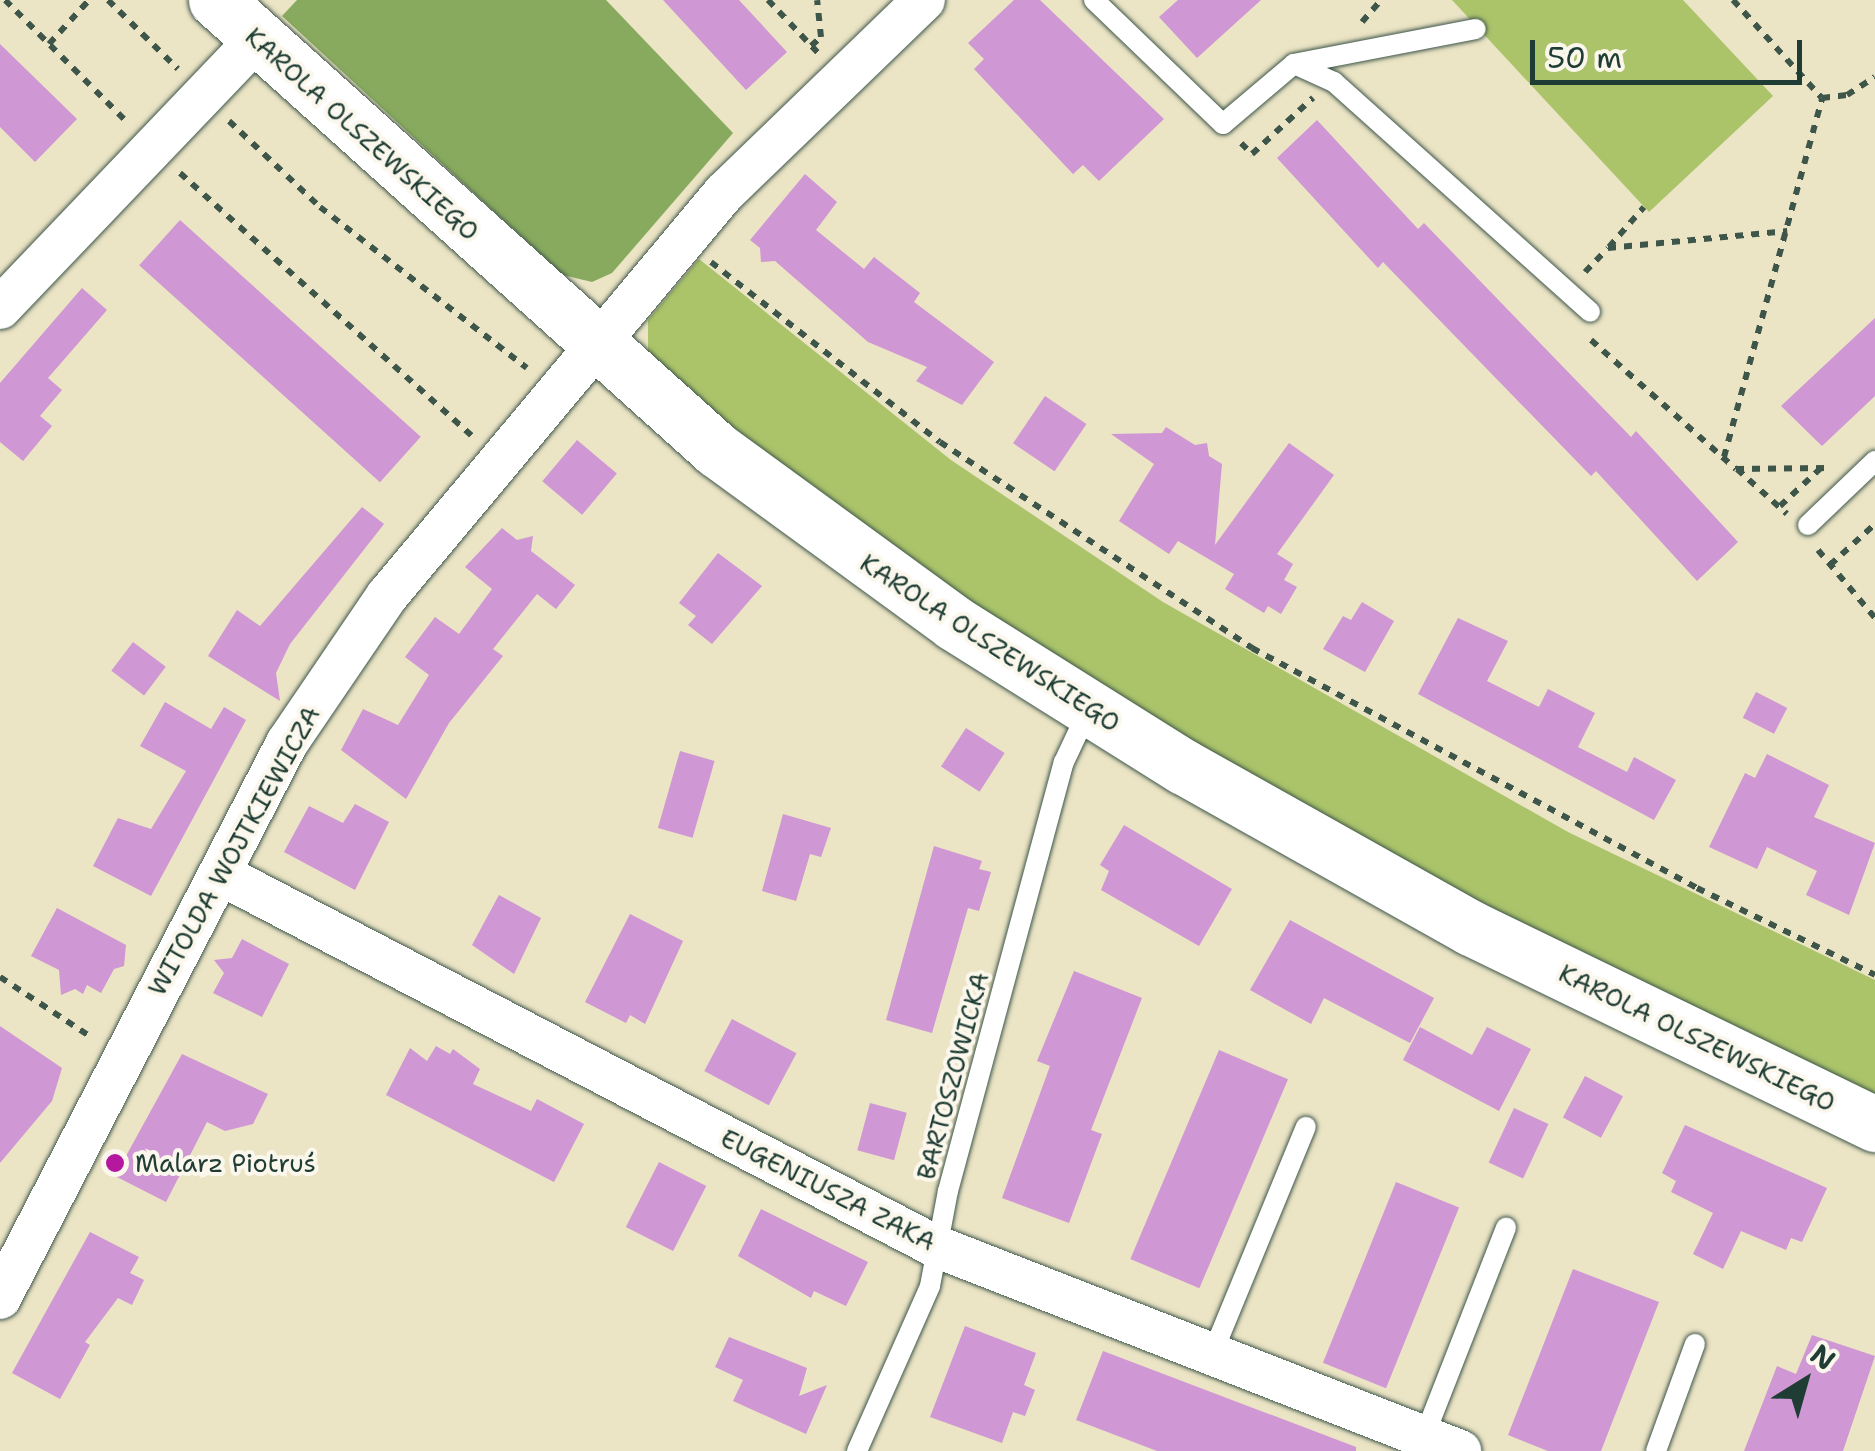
<!DOCTYPE html>
<meta charset="utf-8">
<style>
body{margin:0}
#map{position:relative;width:1875px;height:1451px;overflow:hidden;background:#ebe4c5;font-family:"Shantell Sans",sans-serif}
div>[style]{position:absolute}
.green>*{inset:0;background:#abc46a}
.forest>*{inset:0;background:#88aa5e}
.building>*{inset:0;background:#cf97d3;transform-origin:0 0}
.path>*{height:6px;margin-top:-3px;transform-origin:0;background:repeating-linear-gradient(90deg,#3e564a 0 8px,transparent 0 16px)}
.roads{filter:drop-shadow(0 0 2px #3e564a) drop-shadow(0 0 2px #3e564a)}
.lane>*{height:20px;margin:-10px;padding:0 10px;transform-origin:10px;border-radius:10px;background:#fff}
.street>*{height:42px;margin:-21px;padding:0 21px;transform-origin:21px;border-radius:21px;background:#fff}
.secondary>*{height:55px;margin:-27.5px;padding:0 27.5px;transform-origin:27.5px;border-radius:27.5px;background:#fff}
.dots>*{width:28px;height:28px;translate:-50% -50%;box-sizing:border-box;border:5px solid #fbf7ec;border-radius:50%}
span{translate:-50% -50%;white-space:nowrap;text-align:center;line-height:1.15;-webkit-text-stroke:8px #fbf7ec;paint-order:stroke}
.street-label{font-size:25px;color:#1f3d34}
.poi-label{font-size:25px;color:#1f3d34}
.left{translate:0 -50%;text-align:left}
.north{position:absolute;left:1755px;top:1331px;width:100px;height:100px;-webkit-text-stroke:8px #fbf7ec;paint-order:stroke;rotate:37deg;font-size:28px;font-weight:700;line-height:40px;text-align:center;color:#1f3d34}
.north::after{content:'';display:block;margin:auto;width:35px;height:45px;background:#1f3d34;clip-path:polygon(50% 0,100% 100%,50% 72%,0 100%)}
.scale{position:absolute;left:1530px;top:40px;width:272px;height:45px;box-sizing:border-box;border:5px solid #1f3d34;border-top:0;padding-left:12px;font-size:30px;line-height:35px;white-space:nowrap;color:#1f3d34;-webkit-text-stroke:8px #fbf7ec;paint-order:stroke}
</style>
<div id="map">
<div class="green">
<i style="clip-path:polygon(1452px 0,1683px 0,1773px 96px,1649px 212px)"></i>
<i style="clip-path:polygon(699px 259px,951px 460px,1163px 602px,1568px 832px,1875px 980px,1875px 1107px,1348px 843px,799px 491px,648px 354px,648px 320px)"></i>
</div>
<div class="forest">
<i style="clip-path:polygon(297px 0,606px 0,733px 133px,612px 273px,592px 282px,563px 275px,282px 16px)"></i>
</div>
<div class="building">
<i style="clip-path:polygon(663px 0,739px 0,787px 52px,746px 90px)"></i>
<i style="clip-path:polygon(1014px 0,1040px 0,1164px 119px,1099px 181px,1083px 165px,1073px 174px,974px 69px,984px 59px,968px 43px)"></i>
<i style="clip-path:polygon(1178px 0,1261px 0,1197px 58px,1159px 17px)"></i>
<i style="clip-path:polygon(0 44px,77px 119px,35px 162px,0 127px)"></i>
<i style="clip-path:polygon(1317px 120px,1418px 229px,1424px 223px,1631px 437px,1636px 431px,1738px 542px,1697px 581px,1596px 471px,1591px 476px,1383px 262px,1378px 268px,1277px 158px)"></i>
<i style="clip-path:polygon(805px 174px,837px 202px,816px 230px,864px 269px,874px 257px,920px 293px,914px 302px,994px 362px,962px 405px,916px 381px,927px 367px,868px 342px,775px 261px,761px 262px,760px 248px,750px 240px)"></i>
<i style="left:180px;top:220px;width:324px;height:61px;rotate:42deg"></i>
<i style="clip-path:polygon(82px 288px,107px 310px,48px 378px,62px 390px,40px 416px,52px 426px,23px 461px,0 442px,0 383px)"></i>
<i style="clip-path:polygon(1875px 318px,1875px 396px,1822px 446px,1781px 406px)"></i>
<i style="left:1045px;top:396px;width:50px;height:57px;rotate:34deg"></i>
<i style="clip-path:polygon(1166px 427px,1195px 445px,1207px 443px,1209px 456px,1222px 464px,1215px 545px,1289px 443px,1334px 475px,1277px 554px,1293px 564px,1284px 580px,1297px 587px,1281px 614px,1268px 606px,1264px 613px,1225px 589px,1234px 574px,1178px 541px,1169px 554px,1119px 521px,1154px 464px,1111px 434px,1162px 433px)"></i>
<i style="left:577px;top:440px;width:52px;height:54px;rotate:40deg"></i>
<i style="clip-path:polygon(362px 507px,384px 524px,290px 644px,276px 673px,280px 701px,208px 656px,237px 610px,260px 626px)"></i>
<i style="clip-path:polygon(502px 528px,517px 540px,533px 536px,531px 551px,575px 585px,556px 609px,537px 594px,493px 649px,503px 656px,449px 723px,406px 799px,341px 750px,363px 709px,398px 725px,429px 675px,405px 657px,435px 617px,459px 634px,492px 589px,465px 567px)"></i>
<i style="clip-path:polygon(718px 553px,762px 586px,712px 644px,688px 625px,696px 616px,679px 603px)"></i>
<i style="clip-path:polygon(1362px 602px,1394px 621px,1365px 672px,1323px 649px,1343px 616px,1351px 620px)"></i>
<i style="clip-path:polygon(1458px 618px,1508px 641px,1487px 681px,1539px 707px,1548px 689px,1595px 713px,1578px 747px,1627px 772px,1634px 757px,1676px 780px,1654px 820px,1418px 694px)"></i>
<i style="left:133px;top:642px;width:41px;height:36px;rotate:37deg"></i>
<i style="left:1756px;top:692px;width:35px;height:29px;rotate:27deg"></i>
<i style="clip-path:polygon(165px 702px,211px 729px,224px 707px,246px 720px,151px 896px,93px 866px,118px 818px,151px 829px,186px 771px,140px 746px)"></i>
<i style="left:966px;top:728px;width:46px;height:46px;rotate:33deg"></i>
<i style="left:680px;top:751px;width:36px;height:80px;rotate:16deg"></i>
<i style="clip-path:polygon(1767px 754px,1829px 785px,1814px 817px,1875px 843px,1849px 915px,1806px 895px,1817px 871px,1767px 847px,1757px 869px,1709px 847px,1745px 773px,1755px 778px)"></i>
<i style="clip-path:polygon(355px 804px,389px 822px,355px 890px,284px 852px,309px 806px,343px 823px)"></i>
<i style="clip-path:polygon(783px 814px,831px 828px,821px 857px,810px 854px,796px 901px,762px 891px)"></i>
<i style="clip-path:polygon(1124px 825px,1232px 889px,1199px 946px,1101px 890px,1109px 871px,1100px 865px)"></i>
<i style="clip-path:polygon(934px 846px,982px 861px,979px 869px,991px 872px,979px 911px,968px 908px,932px 1033px,886px 1020px)"></i>
<i style="clip-path:polygon(499px 895px,541px 918px,514px 974px,472px 945px)"></i>
<i style="clip-path:polygon(57px 908px,126px 945px,124px 966px,114px 969px,101px 993px,87px 985px,83px 994px,75px 989px,61px 995px,59px 970px,31px 956px)"></i>
<i style="clip-path:polygon(630px 914px,683px 941px,645px 1024px,630px 1015px,626px 1023px,585px 1002px)"></i>
<i style="clip-path:polygon(1290px 920px,1434px 998px,1410px 1043px,1324px 998px,1311px 1024px,1250px 990px)"></i>
<i style="clip-path:polygon(242px 939px,289px 964px,262px 1017px,213px 993px,224px 973px,214px 960px,232px 958px)"></i>
<i style="clip-path:polygon(1074px 971px,1142px 998px,1091px 1130px,1102px 1134px,1069px 1223px,1002px 1198px,1050px 1066px,1037px 1061px)"></i>
<i style="left:732px;top:1019px;width:73px;height:59px;rotate:28deg"></i>
<i style="clip-path:polygon(0 1026px,62px 1068px,52px 1101px,0 1163px)"></i>
<i style="clip-path:polygon(1420px 1027px,1472px 1055px,1487px 1027px,1531px 1049px,1499px 1111px,1403px 1060px)"></i>
<i style="clip-path:polygon(436px 1046px,450px 1054px,453px 1049px,480px 1069px,473px 1084px,531px 1111px,537px 1099px,584px 1124px,554px 1182px,386px 1095px,410px 1048px,427px 1061px)"></i>
<i style="left:1219px;top:1050px;width:75px;height:227px;rotate:23deg"></i>
<i style="clip-path:polygon(182px 1054px,268px 1094px,253px 1124px,225px 1131px,207px 1122px,166px 1202px,115px 1176px)"></i>
<i style="left:1585px;top:1076px;width:43px;height:47px;rotate:28deg"></i>
<i style="left:870px;top:1103px;width:38px;height:49px;rotate:15deg"></i>
<i style="left:1514px;top:1108px;width:38px;height:60px;rotate:25deg"></i>
<i style="clip-path:polygon(1685px 1125px,1827px 1188px,1802px 1242px,1791px 1238px,1786px 1250px,1741px 1231px,1723px 1269px,1693px 1254px,1713px 1213px,1671px 1192px,1676px 1181px,1662px 1173px)"></i>
<i style="left:659px;top:1162px;width:53px;height:73px;rotate:27deg"></i>
<i style="left:1396px;top:1182px;width:68px;height:195px;rotate:22deg"></i>
<i style="clip-path:polygon(761px 1209px,868px 1262px,846px 1306px,814px 1291px,811px 1298px,738px 1256px)"></i>
<i style="clip-path:polygon(90px 1232px,139px 1257px,130px 1273px,144px 1280px,132px 1305px,118px 1298px,85px 1342px,90px 1345px,60px 1399px,12px 1373px)"></i>
<i style="clip-path:polygon(1573px 1269px,1659px 1302px,1601px 1451px,1548px 1451px,1508px 1435px)"></i>
<i style="clip-path:polygon(965px 1326px,1036px 1353px,1024px 1385px,1035px 1390px,1025px 1416px,1013px 1412px,1002px 1443px,930px 1417px)"></i>
<i style="clip-path:polygon(1812px 1335px,1875px 1356px,1843px 1451px,1744px 1451px,1777px 1366px,1796px 1374px)"></i>
<i style="clip-path:polygon(729px 1337px,807px 1368px,799px 1396px,827px 1385px,806px 1434px,733px 1401px,743px 1380px,715px 1367px)"></i>
<i style="clip-path:polygon(1103px 1351px,1356px 1447px,1356px 1451px,1157px 1451px,1076px 1420px)"></i>
</div>
<div class="path">
<i style="left:5px;top:0;width:174px;rotate:45deg"></i>
<i style="left:108px;top:0;width:98px;rotate:44.6deg"></i>
<i style="left:768px;top:0;width:74px;rotate:46.6deg"></i>
<i style="left:1733px;top:0;width:132px;rotate:47.8deg"></i>
<i style="left:1362px;top:22px;width:29px;rotate:-49deg"></i>
<i style="left:49px;top:44px;width:59px;rotate:-47.7deg"></i>
<i style="left:811px;top:46px;width:13px;rotate:-42deg"></i>
<i style="left:821px;top:37px;width:37px;rotate:-96deg"></i>
<i style="left:229px;top:121px;width:125px;rotate:43.4deg"></i>
<i style="left:320px;top:207px;width:262px;rotate:37.9deg"></i>
<i style="left:1241px;top:143px;width:16px;rotate:45deg"></i>
<i style="left:1252px;top:154px;width:83px;rotate:-42.6deg"></i>
<i style="left:180px;top:173px;width:393px;rotate:42deg"></i>
<i style="left:1609px;top:247px;width:53px;rotate:-48.8deg"></i>
<i style="left:711px;top:262px;width:291px;rotate:38.2deg"></i>
<i style="left:940px;top:442px;width:374px;rotate:33.4deg"></i>
<i style="left:1252px;top:648px;width:506px;rotate:28.34deg"></i>
<i style="left:1697px;top:888px;width:198px;rotate:26deg"></i>
<i style="left:1585px;top:272px;width:33px;rotate:-46deg"></i>
<i style="left:1608px;top:248px;width:180px;rotate:-5.4deg"></i>
<i style="left:1591px;top:340px;width:194px;rotate:41.7deg"></i>
<i style="left:1736px;top:469px;width:92px;rotate:-0.6deg"></i>
<i style="left:1724px;top:457px;width:372px;rotate:-74.7deg"></i>
<i style="left:1822px;top:98px;width:25px;rotate:-7deg"></i>
<i style="left:1847px;top:95px;width:33px;rotate:-33deg"></i>
<i style="left:1737px;top:469px;width:67px;rotate:42deg"></i>
<i style="left:1780px;top:506px;width:59px;rotate:-42.9deg"></i>
<i style="left:1818px;top:550px;width:89px;rotate:50deg"></i>
<i style="left:1830px;top:565px;width:61px;rotate:-42.3deg"></i>
<i style="left:0;top:977px;width:109px;rotate:33.4deg"></i>
</div>
<div class="roads">
<div class="lane">
<i style="left:1094px;top:0;width:179px;rotate:43.9deg"></i>
<i style="left:1223px;top:124px;width:93px;rotate:-40.2deg"></i>
<i style="left:1294px;top:64px;width:44px;rotate:24.2deg"></i>
<i style="left:1334px;top:82px;width:344px;rotate:41.9deg"></i>
<i style="left:1294px;top:64px;width:185px;rotate:-10.9deg"></i>
<i style="left:1808px;top:525px;width:93px;rotate:-43.7deg"></i>
<i style="left:1211px;top:1357px;width:249px;rotate:-67.6deg"></i>
<i style="left:1424px;top:1437px;width:225px;rotate:-68.6deg"></i>
<i style="left:857px;top:1451px;width:180px;rotate:-66.1deg"></i>
<i style="left:930px;top:1286px;width:97px;rotate:-79.3deg"></i>
<i style="left:948px;top:1191px;width:444px;rotate:-74.9deg"></i>
<i style="left:1064px;top:762px;width:56px;rotate:-64.8deg"></i>
<i style="left:1656px;top:1451px;width:114px;rotate:-70deg"></i>
</div>
<div class="street">
<i style="left:0;top:308px;width:372px;rotate:-46.3deg"></i>
<i style="left:220px;top:874px;width:806px;rotate:27.49deg"></i>
<i style="left:935px;top:1246px;width:564px;rotate:21.33deg"></i>
<i style="left:0;top:1298px;width:625px;rotate:-62.66deg"></i>
<i style="left:287px;top:743px;width:178px;rotate:-55.8deg"></i>
<i style="left:387px;top:596px;width:525px;rotate:-50.1deg"></i>
<i style="left:724px;top:193px;width:278px;rotate:-44deg"></i>
</div>
<div class="secondary">
<i style="left:216px;top:0;width:673px;rotate:41.93deg"></i>
<i style="left:717px;top:450px;width:293px;rotate:36.1deg"></i>
<i style="left:954px;top:623px;width:271px;rotate:32.1deg"></i>
<i style="left:1184px;top:767px;width:329px;rotate:29.3deg"></i>
<i style="left:1471px;top:928px;width:449px;rotate:25.9deg"></i>
</div>
</div>
<div class="dots">
<i style="left:115px;top:1163px;background:#b5179e"></i>
</div>
<div class="street-label">
<span style="left:362px;top:134px;rotate:42deg">KAROLA OLSZEWSKIEGO</span>
<span style="left:990px;top:643px;rotate:33deg">KAROLA OLSZEWSKIEGO</span>
<span style="left:234px;top:851px;rotate:-61deg">WITOLDA WOJTKIEWICZA</span>
<span style="left:1697px;top:1038px;rotate:26deg">KAROLA OLSZEWSKIEGO</span>
<span style="left:953px;top:1076px;rotate:-75deg">BARTOSZOWICKA</span>
<span style="left:828px;top:1190px;rotate:27deg">EUGENIUSZA ZAKA</span>
</div>
<div class="poi-label">
<span class="left" style="left:135px;top:1163px">Malarz Piotruś</span>
</div>
<div class="north">N</div>
<div class="scale">50 m</div>
</div>
